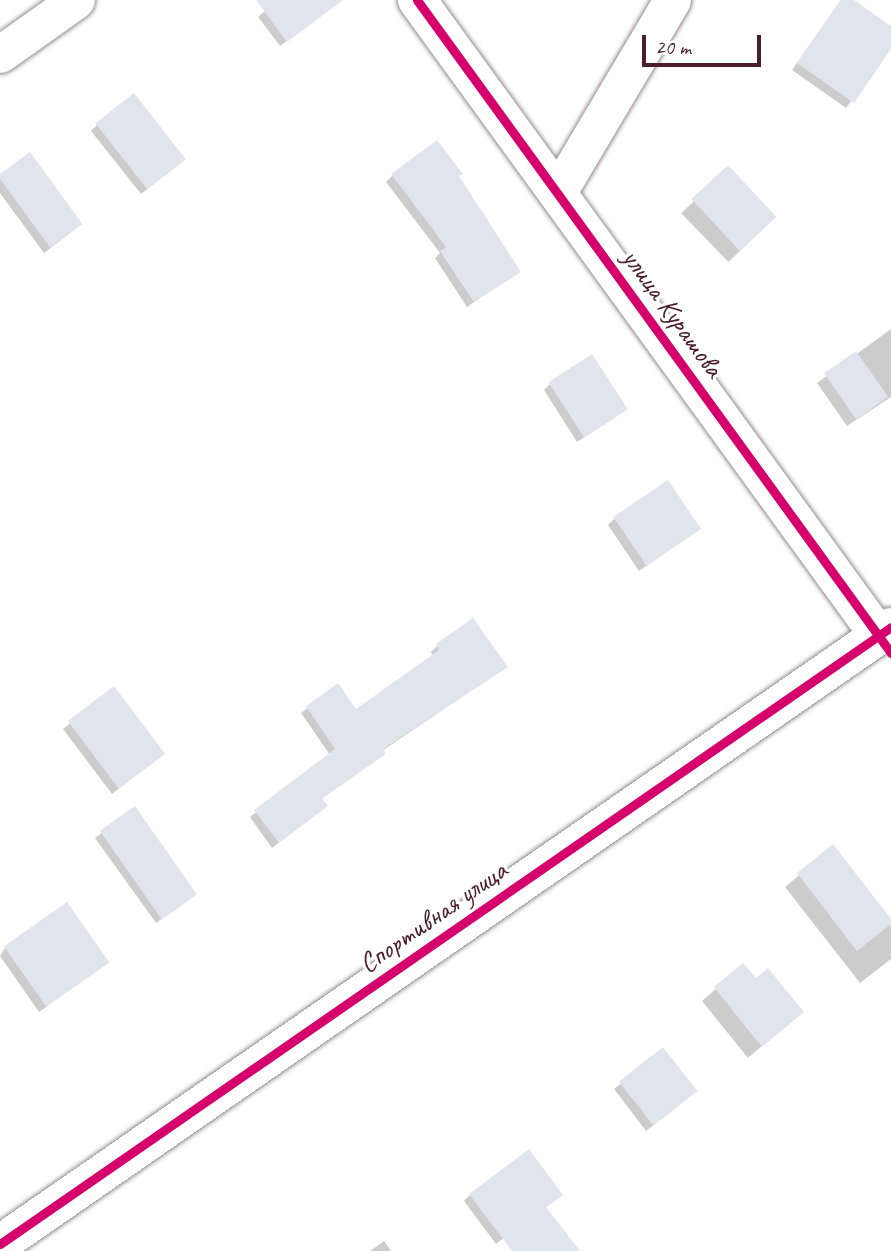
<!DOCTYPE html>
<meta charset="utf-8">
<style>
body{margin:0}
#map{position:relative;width:891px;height:1251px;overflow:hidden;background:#fff;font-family:Caveat,sans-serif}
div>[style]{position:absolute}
.shadow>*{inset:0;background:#0003;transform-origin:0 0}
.building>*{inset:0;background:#e0e5ed;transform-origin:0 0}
.roads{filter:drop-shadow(0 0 2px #948c8e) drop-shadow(0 0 2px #948c8e)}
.street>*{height:37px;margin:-18.5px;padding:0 18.5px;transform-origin:18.5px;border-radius:18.5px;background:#fff}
.secondary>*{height:38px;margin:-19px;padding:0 19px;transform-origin:19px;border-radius:19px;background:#fff}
.cycleway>*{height:9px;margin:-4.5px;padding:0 4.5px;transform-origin:4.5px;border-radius:4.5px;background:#d6006c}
span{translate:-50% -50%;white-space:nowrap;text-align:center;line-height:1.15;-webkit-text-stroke:6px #fff;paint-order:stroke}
.street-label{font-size:28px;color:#4a1f2b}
.scale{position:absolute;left:642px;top:35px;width:119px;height:32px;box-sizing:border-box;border:4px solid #4a1f2b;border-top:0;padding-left:9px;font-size:21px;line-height:24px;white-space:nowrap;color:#4a1f2b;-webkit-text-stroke:5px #fff;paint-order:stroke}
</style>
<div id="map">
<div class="shadow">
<i style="clip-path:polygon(278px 0,320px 0,321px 16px,280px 46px,258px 17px)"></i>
<i style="clip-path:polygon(841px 0,851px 0,891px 28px,891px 46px,846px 108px,792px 70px)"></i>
<i style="clip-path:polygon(97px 125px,178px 165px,141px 194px,91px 131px)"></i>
<i style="clip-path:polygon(29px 155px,74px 230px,44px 253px,0 193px,0 177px)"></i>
<i style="left:728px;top:168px;width:68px;height:65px;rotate:46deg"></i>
<i style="clip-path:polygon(392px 176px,457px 177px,519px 271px,467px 307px,435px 258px,440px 253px,386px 182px)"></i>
<i style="clip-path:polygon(891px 329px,891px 397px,847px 426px,817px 383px)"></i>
<i style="clip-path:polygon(550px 384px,619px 414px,577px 442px,544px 390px)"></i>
<i style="clip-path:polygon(614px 519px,692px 534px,639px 571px,608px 525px)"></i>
<i style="clip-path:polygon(473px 620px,506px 667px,382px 751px,378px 759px,321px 799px,320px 811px,272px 848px,250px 817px,330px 755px,301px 713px,337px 686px,355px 712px,433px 656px,431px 652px,437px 646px)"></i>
<i style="clip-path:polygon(113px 689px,156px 760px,112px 794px,63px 729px)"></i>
<i style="clip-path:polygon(134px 808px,189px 900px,156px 923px,95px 838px)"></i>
<i style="clip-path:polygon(833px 847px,891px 922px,891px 959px,860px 983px,785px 887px)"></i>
<i style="clip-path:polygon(5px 948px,107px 963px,39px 1012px,0 956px)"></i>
<i style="clip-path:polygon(743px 965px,756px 980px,802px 1012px,748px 1058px,702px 1001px)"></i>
<i style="clip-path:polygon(663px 1050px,689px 1097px,646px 1131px,614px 1089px)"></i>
<i style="clip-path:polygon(470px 1195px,554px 1201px,545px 1208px,578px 1251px,526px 1251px,512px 1232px,496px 1244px,464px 1201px)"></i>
<i style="clip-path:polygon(384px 1241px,391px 1251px,370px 1251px)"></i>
</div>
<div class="building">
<i style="clip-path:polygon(256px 0,343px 0,287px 42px)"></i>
<i style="clip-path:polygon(841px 0,854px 0,891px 26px,891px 49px,854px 103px,797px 63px)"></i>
<i style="left:134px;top:93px;width:84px;height:49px;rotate:52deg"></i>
<i style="clip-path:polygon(437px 140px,463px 174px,459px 176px,521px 272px,474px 302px,440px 251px,446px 247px,391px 174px)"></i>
<i style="left:30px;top:152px;width:89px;height:40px;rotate:54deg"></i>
<i style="left:728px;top:165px;width:71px;height:50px;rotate:47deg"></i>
<i style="left:856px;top:351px;width:56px;height:39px;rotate:55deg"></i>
<i style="left:592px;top:354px;width:66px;height:52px;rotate:57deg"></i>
<i style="left:668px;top:480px;width:59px;height:66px;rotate:56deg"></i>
<i style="clip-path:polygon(473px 618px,508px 667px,383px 749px,386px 754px,322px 798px,328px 806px,279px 843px,254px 810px,335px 749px,306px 706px,338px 683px,356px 709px,439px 650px,436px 644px)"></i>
<i style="left:114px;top:686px;width:85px;height:58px;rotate:53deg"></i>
<i style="left:135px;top:806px;width:108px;height:43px;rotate:55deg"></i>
<i style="clip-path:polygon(833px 844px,891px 919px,891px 924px,857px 951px,797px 873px)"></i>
<i style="left:67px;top:902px;width:74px;height:77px;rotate:55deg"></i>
<i style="clip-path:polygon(743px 963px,756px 978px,768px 968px,804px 1012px,762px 1047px,714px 987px)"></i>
<i style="left:663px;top:1047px;width:56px;height:56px;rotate:52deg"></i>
<i style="clip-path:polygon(529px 1149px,563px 1195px,546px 1207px,580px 1251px,512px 1251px,469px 1194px)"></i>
</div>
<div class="roads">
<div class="street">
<i style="left:0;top:54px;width:93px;rotate:-35.4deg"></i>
<i style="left:558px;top:192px;width:223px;rotate:-59.3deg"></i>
</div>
<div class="secondary">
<i style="left:417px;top:0;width:786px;rotate:54deg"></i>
<i style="left:0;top:1244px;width:1084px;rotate:-34.7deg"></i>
</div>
</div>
<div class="cycleway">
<i style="left:417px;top:0;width:807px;rotate:54.02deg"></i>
<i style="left:0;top:1244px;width:1084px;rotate:-34.7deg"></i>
</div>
<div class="street-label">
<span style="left:673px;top:313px;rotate:54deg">улица Курашова</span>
<span style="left:433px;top:917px;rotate:-35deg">Спортивная улица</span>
</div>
<div class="scale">20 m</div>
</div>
